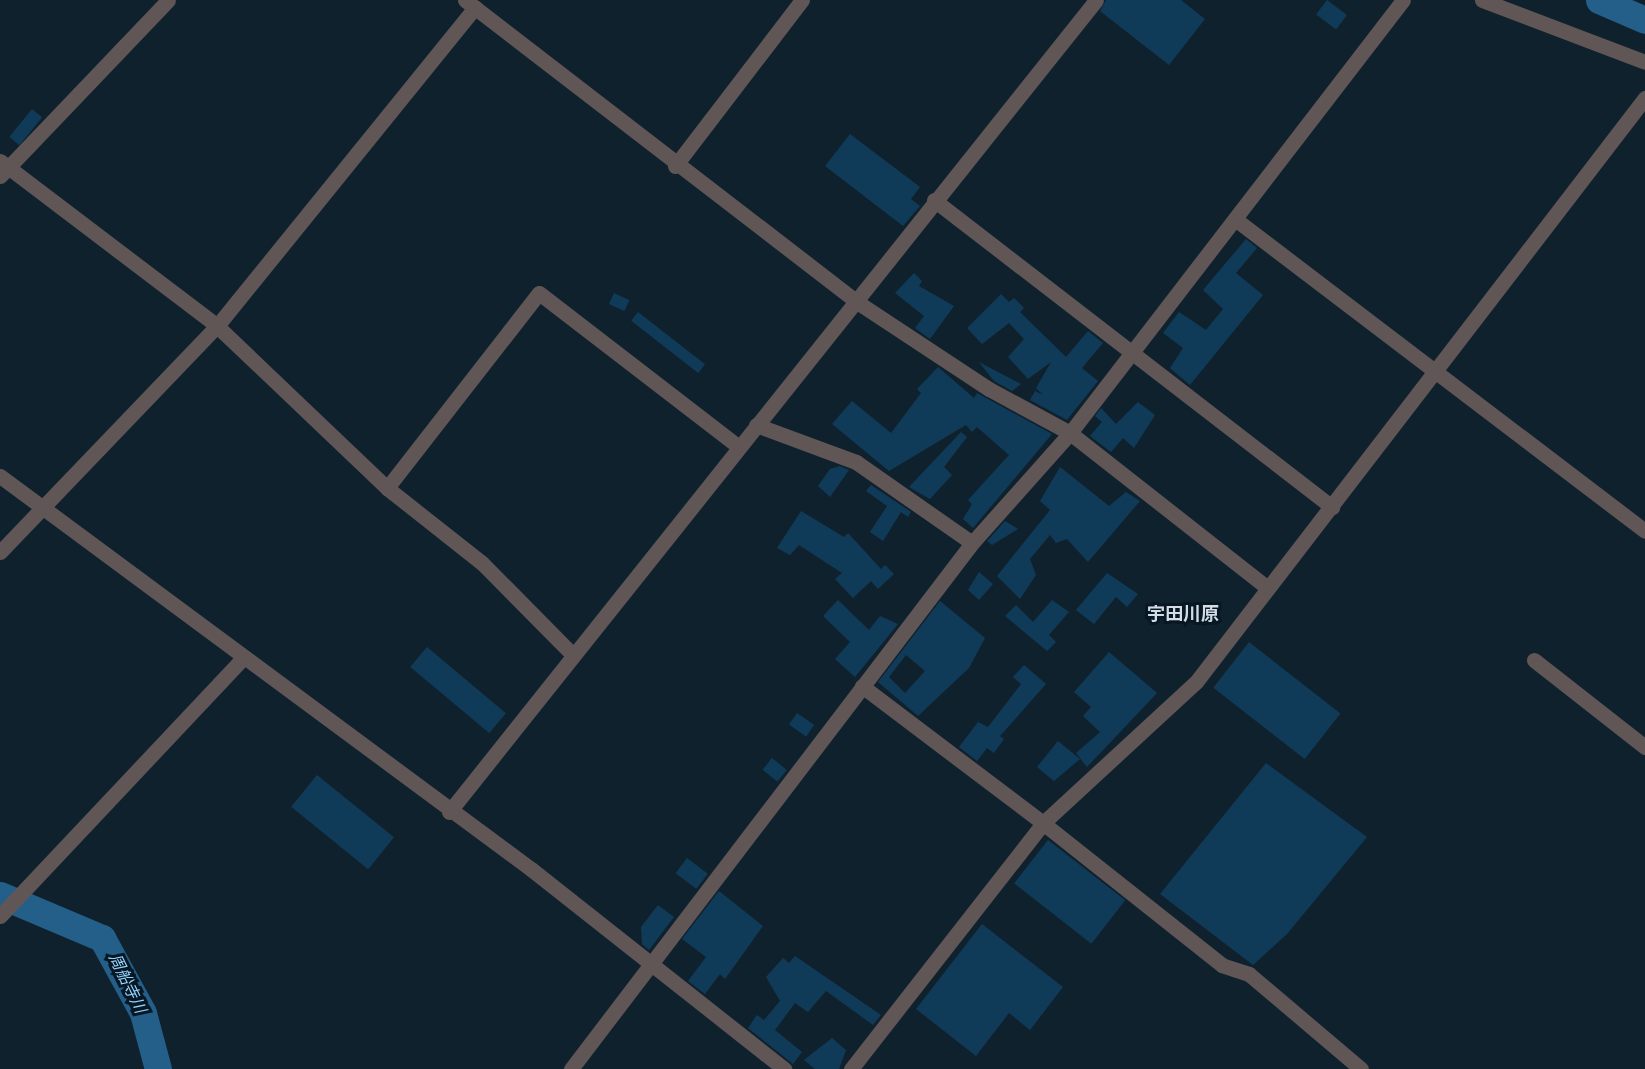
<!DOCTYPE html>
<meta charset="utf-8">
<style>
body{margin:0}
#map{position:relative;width:1645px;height:1069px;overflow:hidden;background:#10212e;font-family:Ubuntu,"Noto Sans JP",sans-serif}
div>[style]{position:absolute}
.river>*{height:27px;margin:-13.5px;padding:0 13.5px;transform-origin:13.5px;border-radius:13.5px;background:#235f89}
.building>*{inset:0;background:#103b58;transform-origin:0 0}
.minor>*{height:15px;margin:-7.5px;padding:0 7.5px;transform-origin:7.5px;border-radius:7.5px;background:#615656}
.tertiary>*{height:15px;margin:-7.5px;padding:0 7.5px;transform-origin:7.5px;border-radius:7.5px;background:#615656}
span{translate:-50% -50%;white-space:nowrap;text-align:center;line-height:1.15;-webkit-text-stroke:6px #071724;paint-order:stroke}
.water-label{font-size:16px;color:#98d2ff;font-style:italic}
.quarter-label{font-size:18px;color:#d2dce5;font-weight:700}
</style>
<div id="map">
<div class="river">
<i style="left:1599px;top:0;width:50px;rotate:23.5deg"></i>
<i style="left:0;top:895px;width:111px;rotate:22.9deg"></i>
<i style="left:102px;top:938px;width:85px;rotate:61.3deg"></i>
<i style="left:143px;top:1013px;width:58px;rotate:75deg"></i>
</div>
<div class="building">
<i style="clip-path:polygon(1106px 0,1181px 0,1205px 19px,1169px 65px,1100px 11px)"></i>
<i style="left:1327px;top:0;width:25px;height:18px;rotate:37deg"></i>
<i style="left:32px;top:109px;width:13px;height:36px;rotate:39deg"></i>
<i style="clip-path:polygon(850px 134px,920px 187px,911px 199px,920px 206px,903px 226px,825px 166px)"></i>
<i style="clip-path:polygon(1246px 239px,1257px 248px,1236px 273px,1263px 295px,1190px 385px,1170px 368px,1183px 348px,1163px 333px,1179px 312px,1206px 330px,1223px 309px,1203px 290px)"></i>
<i style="clip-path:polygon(914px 273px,922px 281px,919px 286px,954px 306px,930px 339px,915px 328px,924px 316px,895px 293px)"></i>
<i style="left:614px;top:293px;width:17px;height:12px;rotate:25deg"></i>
<i style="clip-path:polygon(1001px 294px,1009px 302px,1014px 298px,1024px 308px,1020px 312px,1066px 357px,1088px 331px,1103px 343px,1082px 368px,1098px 381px,1067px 420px,1030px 400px,1035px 391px,1043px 395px,1036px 388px,1051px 362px,1028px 379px,1008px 357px,1024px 339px,1009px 323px,982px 344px,967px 328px)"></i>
<i style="left:638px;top:312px;width:85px;height:11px;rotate:38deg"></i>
<i style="clip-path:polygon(979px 362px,1021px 384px,1012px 391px,994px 381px)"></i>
<i style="clip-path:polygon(938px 367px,974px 398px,977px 393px,1052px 434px,973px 528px,963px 519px,972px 504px,968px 500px,1009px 455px,977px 427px,972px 432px,966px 425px,889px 471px,832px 424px,852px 401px,891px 433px,921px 393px,917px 389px)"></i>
<i style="clip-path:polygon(1138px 402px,1155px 415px,1134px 448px,1123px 438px,1111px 452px,1090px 436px,1102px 422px,1095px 416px,1101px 408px,1116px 424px)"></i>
<i style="clip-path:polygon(961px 432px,967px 437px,944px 467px,952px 475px,930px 499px,909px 487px)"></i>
<i style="clip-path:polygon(840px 466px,849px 470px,830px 497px,818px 486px,830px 469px)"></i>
<i style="clip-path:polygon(1060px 467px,1109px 506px,1126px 492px,1140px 501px,1088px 562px,1067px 539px,1056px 543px,1050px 535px,1030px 559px,1036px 575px,1020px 599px,997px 576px,1050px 510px,1040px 501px)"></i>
<i style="clip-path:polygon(871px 485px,911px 512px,908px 517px,901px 512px,883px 541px,870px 532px,887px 506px,866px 491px)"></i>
<i style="clip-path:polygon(801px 511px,844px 537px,848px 533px,881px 569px,885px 565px,894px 574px,878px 589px,871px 581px,853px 598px,835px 579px,842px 573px,799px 545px,790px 555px,777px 548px)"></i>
<i style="clip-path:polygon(1005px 521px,1018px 529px,992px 545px,987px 541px)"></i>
<i style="clip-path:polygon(979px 572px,993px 584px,979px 600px,968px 590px)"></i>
<i style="clip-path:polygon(1107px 573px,1138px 594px,1127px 607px,1116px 597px,1094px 624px,1076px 610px)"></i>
<i style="clip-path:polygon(838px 600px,869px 630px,880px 616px,898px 624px,855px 677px,835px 659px,850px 642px,823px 616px)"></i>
<i style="clip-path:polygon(1052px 600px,1069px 612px,1049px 635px,1056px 642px,1047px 651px,1005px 616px,1016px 605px,1033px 622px)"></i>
<i style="clip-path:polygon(evenodd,940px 601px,985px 638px,969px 668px,918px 716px,878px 682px,940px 601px,906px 655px,925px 671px,905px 693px,889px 677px,906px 655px)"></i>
<i style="left:1249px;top:642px;width:116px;height:58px;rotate:38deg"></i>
<i style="left:427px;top:647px;width:103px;height:26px;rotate:40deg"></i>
<i style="clip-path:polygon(1109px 652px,1157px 693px,1087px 767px,1076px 753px,1100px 732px,1083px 716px,1091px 707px,1074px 692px)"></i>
<i style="clip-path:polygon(1024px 665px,1046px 684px,1000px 736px,1004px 739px,994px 753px,987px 748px,977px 761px,959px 747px,978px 722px,988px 727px,1021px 684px,1013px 677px)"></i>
<i style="left:797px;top:713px;width:21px;height:14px;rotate:35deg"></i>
<i style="clip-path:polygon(1058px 741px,1080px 759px,1054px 781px,1037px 767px)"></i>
<i style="left:772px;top:758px;width:19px;height:15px;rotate:39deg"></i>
<i style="clip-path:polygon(1266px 763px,1367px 837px,1287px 934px,1253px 965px,1160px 894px)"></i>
<i style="left:317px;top:775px;width:99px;height:41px;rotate:39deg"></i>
<i style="left:1048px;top:840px;width:98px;height:55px;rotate:38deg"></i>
<i style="left:687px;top:858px;width:26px;height:19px;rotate:37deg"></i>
<i style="clip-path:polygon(719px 891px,763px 926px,725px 979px,720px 974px,705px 994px,688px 981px,706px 957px,682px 939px)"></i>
<i style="clip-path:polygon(658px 905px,674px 917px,649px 950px,642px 944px,641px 927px)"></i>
<i style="clip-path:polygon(982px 924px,1063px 987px,1030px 1030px,1009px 1013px,976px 1056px,916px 1009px)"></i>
<i style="clip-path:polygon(795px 956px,881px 1015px,873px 1025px,826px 991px,808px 1012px,795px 1003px,775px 1030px,802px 1052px,793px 1064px,748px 1028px,757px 1015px,764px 1020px,780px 1001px,766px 977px,783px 958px,789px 963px)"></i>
<i style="clip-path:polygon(832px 1038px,846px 1050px,839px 1069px,815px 1069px,804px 1060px)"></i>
</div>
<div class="minor">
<i style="left:465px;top:0;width:491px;rotate:37.6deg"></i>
<i style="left:854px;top:300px;width:162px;rotate:33.4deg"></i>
<i style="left:989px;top:389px;width:92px;rotate:28.5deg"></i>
<i style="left:1070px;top:433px;width:251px;rotate:38.1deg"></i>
<i style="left:1482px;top:0;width:174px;rotate:20.8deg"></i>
<i style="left:0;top:161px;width:273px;rotate:37.2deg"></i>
<i style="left:217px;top:326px;width:235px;rotate:43.6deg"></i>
<i style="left:387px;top:488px;width:121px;rotate:38.3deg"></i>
<i style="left:482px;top:563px;width:129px;rotate:45.3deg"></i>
<i style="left:675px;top:166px;width:209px;rotate:-52.6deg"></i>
<i style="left:0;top:176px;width:243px;rotate:-46.3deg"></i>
<i style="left:934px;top:200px;width:503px;rotate:37.65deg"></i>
<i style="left:1235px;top:219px;width:515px;rotate:37.27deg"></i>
<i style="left:756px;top:425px;width:107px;rotate:20.3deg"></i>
<i style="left:856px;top:462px;width:141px;rotate:34.9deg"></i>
<i style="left:0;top:476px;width:661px;rotate:36.51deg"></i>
<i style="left:531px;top:869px;width:323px;rotate:38.3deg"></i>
<i style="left:387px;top:488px;width:247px;rotate:-52.1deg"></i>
<i style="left:539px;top:293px;width:251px;rotate:37.6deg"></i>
<i style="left:0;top:552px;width:313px;rotate:-46.2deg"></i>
<i style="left:217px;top:326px;width:410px;rotate:-51deg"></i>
<i style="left:1534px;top:660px;width:141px;rotate:38.1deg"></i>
<i style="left:449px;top:812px;width:1038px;rotate:-51.45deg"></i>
<i style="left:0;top:916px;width:356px;rotate:-46.7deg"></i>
<i style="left:571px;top:1069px;width:661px;rotate:-52.68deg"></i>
<i style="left:972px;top:543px;width:147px;rotate:-48.3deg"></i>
<i style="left:1070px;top:433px;width:546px;rotate:-52.44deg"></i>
<i style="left:1361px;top:1069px;width:147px;rotate:-139.7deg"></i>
<i style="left:1249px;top:974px;width:28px;rotate:-162deg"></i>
<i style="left:1222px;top:965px;width:228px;rotate:-141.6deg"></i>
<i style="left:1043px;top:823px;width:208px;rotate:-42.7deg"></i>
<i style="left:1196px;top:682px;width:737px;rotate:-52.45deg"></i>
</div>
<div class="tertiary">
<i style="left:851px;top:1069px;width:312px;rotate:-52deg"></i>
<i style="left:1043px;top:823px;width:227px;rotate:-142.9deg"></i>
</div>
<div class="water-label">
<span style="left:128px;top:983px;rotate:64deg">周船寺川</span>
</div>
<div class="quarter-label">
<span style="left:1183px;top:613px">宇田川原</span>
</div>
</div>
